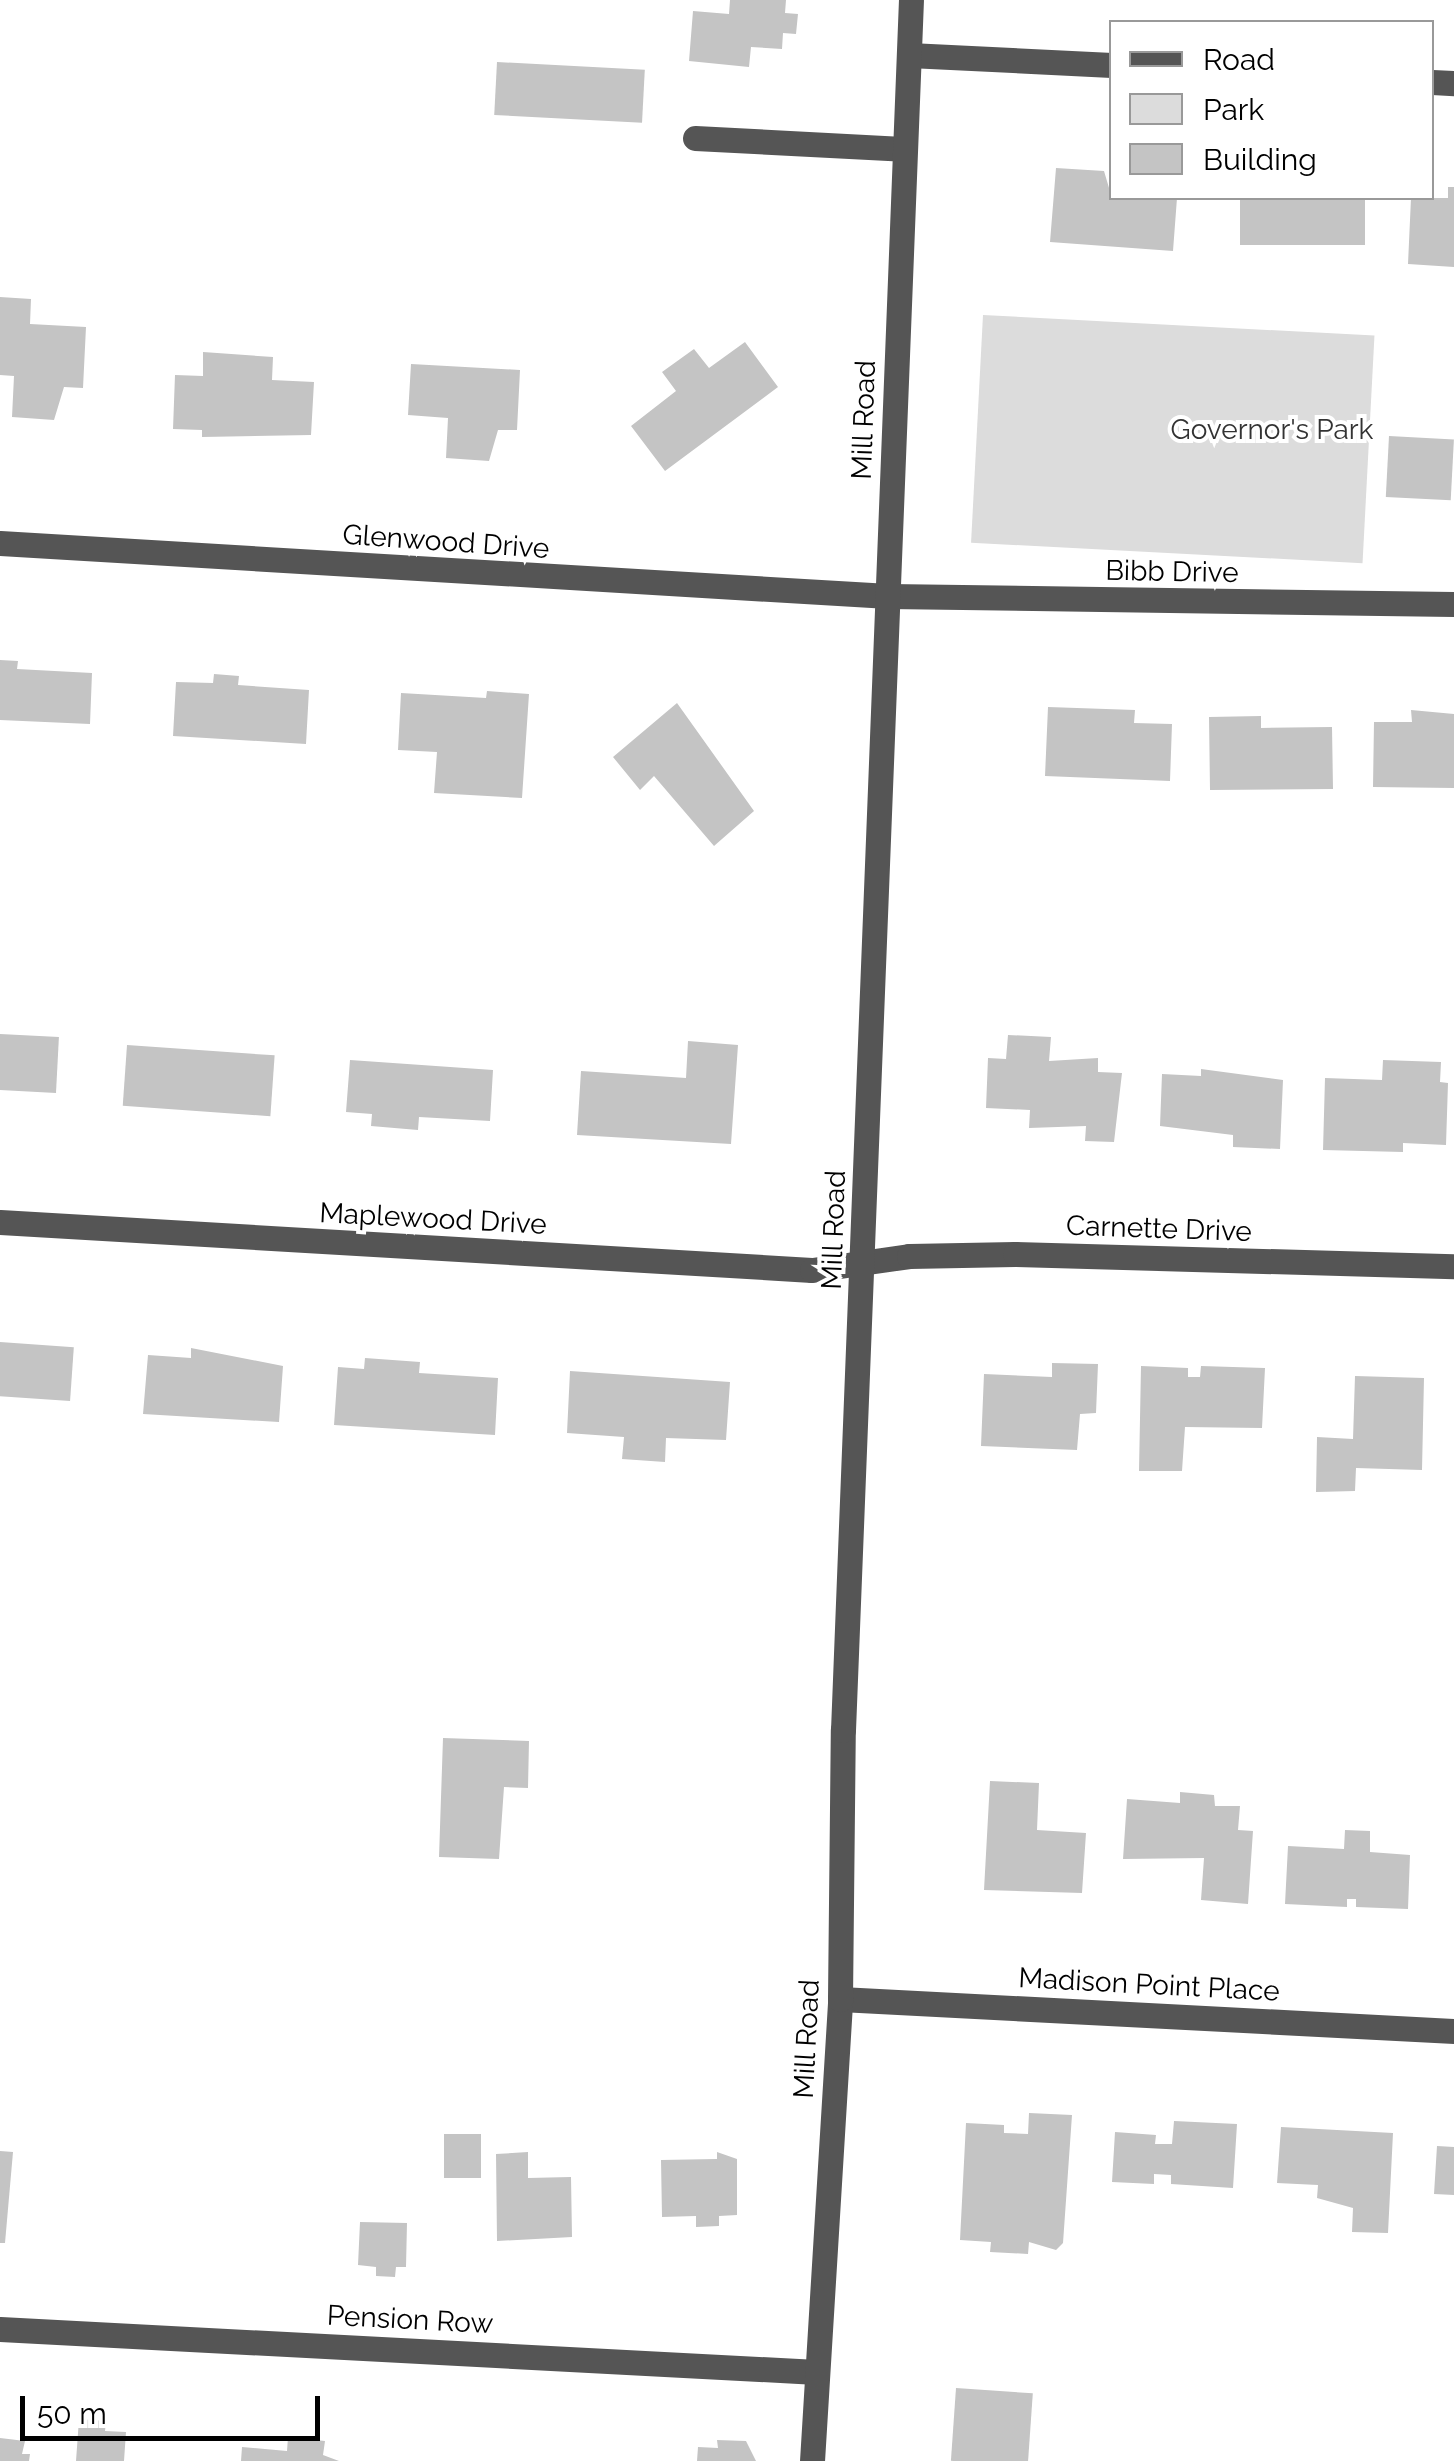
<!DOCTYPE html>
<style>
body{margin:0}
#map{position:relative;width:1454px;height:2461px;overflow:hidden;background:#fff;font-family:Raleway,sans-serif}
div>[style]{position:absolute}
.green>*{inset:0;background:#dcdcdc;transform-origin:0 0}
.building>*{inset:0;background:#c4c4c4;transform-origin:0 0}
.minor>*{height:25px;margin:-12.5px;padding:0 12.5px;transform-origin:12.5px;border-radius:12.5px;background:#555}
span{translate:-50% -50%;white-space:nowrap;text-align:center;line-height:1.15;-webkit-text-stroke:8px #fff;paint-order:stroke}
.street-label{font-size:28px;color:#000}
.park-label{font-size:28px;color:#333}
.legend{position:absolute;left:1109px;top:20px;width:325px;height:180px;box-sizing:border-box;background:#fff;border:2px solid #999;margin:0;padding:12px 18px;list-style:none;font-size:30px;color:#000}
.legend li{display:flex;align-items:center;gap:20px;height:50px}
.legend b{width:50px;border:2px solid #999}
.scale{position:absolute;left:20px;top:2396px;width:300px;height:45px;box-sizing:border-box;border:5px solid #000;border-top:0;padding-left:12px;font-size:30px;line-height:35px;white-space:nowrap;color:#000;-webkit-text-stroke:8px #fff;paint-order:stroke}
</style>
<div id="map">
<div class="green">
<i style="left:983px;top:315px;width:392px;height:228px;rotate:3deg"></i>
</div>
<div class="building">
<i style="clip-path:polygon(730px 0,786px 0,785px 13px,798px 14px,796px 34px,783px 33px,782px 49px,751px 47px,749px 67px,689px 61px,693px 11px,729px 14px)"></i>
<i style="left:497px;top:62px;width:148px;height:53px;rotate:3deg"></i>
<i style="clip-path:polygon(1056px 168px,1104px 171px,1112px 198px,1177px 198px,1173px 251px,1050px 242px)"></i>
<i style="clip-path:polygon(1448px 187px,1454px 187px,1454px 267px,1408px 264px,1411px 198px,1448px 198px)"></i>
<i style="left:1240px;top:198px;width:125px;height:47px"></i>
<i style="clip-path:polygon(0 297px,31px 299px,30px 324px,86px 327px,83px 388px,64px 387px,54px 420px,12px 417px,14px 376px,0 375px)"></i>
<i style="clip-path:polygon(745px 342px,778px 387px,665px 471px,631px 426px,676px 391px,662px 372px,694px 349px,709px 368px)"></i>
<i style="clip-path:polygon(203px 352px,273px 357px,272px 380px,314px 382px,311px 435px,202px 437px,202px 430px,173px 429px,175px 375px,203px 376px)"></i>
<i style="clip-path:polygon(411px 364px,520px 370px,517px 430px,498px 430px,489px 461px,446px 458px,448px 418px,408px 415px)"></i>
<i style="left:1389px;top:436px;width:65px;height:61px;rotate:3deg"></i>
<i style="clip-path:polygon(0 660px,18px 661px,17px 669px,92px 673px,90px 724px,0 720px)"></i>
<i style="clip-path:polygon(214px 674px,239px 676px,238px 685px,309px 690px,306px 744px,173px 736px,176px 682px,213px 683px)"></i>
<i style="clip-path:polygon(487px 691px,529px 694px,522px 798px,434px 793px,437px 752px,398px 750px,401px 693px,486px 698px)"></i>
<i style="clip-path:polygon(677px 703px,754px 811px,714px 846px,654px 776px,640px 790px,613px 757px)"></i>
<i style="clip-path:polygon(1048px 707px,1135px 710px,1134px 723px,1172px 724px,1170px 781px,1045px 776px)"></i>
<i style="clip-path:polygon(1411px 710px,1454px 714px,1454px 788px,1373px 787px,1374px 722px,1412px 722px)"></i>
<i style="clip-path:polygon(1261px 716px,1261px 728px,1332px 727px,1333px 789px,1210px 790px,1209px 717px)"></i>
<i style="left:0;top:1034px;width:59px;height:56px;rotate:3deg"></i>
<i style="clip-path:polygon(1008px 1035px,1051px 1037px,1049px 1061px,1098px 1058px,1098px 1072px,1122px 1073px,1114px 1142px,1085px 1141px,1086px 1126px,1029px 1128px,1030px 1110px,986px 1108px,988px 1058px,1006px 1059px)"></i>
<i style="clip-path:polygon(688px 1041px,738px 1045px,731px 1144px,577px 1135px,581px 1071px,686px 1078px)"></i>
<i style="left:127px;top:1045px;width:148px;height:61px;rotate:4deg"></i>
<i style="clip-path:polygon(350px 1060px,493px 1070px,490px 1121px,419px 1117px,418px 1130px,371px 1126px,372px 1114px,346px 1112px)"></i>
<i style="clip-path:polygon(1383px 1060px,1441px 1062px,1440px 1082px,1448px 1083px,1446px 1145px,1403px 1143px,1403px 1152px,1323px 1150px,1325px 1078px,1382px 1080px)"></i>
<i style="clip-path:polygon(1201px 1069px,1283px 1080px,1280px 1149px,1233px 1147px,1233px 1135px,1160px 1126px,1162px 1074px,1201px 1076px)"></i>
<i style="left:0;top:1342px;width:74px;height:54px;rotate:4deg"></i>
<i style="clip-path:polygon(191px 1348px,283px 1366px,279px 1422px,143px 1414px,148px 1355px,191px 1358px)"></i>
<i style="clip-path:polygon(365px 1358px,420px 1362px,419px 1373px,498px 1378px,495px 1435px,334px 1425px,338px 1367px,364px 1369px)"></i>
<i style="clip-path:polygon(1052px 1363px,1098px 1364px,1096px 1413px,1080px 1414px,1077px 1450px,981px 1446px,984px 1374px,1052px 1377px)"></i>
<i style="clip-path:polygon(1141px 1366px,1188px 1368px,1188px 1377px,1200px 1377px,1201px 1366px,1265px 1368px,1262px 1428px,1185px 1427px,1182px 1471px,1139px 1471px)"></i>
<i style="clip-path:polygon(570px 1371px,730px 1382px,726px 1440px,666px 1438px,665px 1462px,622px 1459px,624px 1437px,567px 1433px)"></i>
<i style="clip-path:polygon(1355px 1376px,1424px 1378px,1422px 1470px,1356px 1468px,1355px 1491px,1316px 1492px,1317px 1437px,1353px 1439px)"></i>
<i style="clip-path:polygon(443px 1738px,529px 1741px,528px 1788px,504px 1787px,499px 1859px,439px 1857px)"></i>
<i style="clip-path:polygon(990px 1781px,1039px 1783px,1037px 1830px,1086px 1833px,1082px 1893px,984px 1890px)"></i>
<i style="clip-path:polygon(1180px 1792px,1214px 1795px,1215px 1806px,1240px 1806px,1238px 1830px,1253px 1831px,1248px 1904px,1201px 1900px,1204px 1858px,1123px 1859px,1127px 1799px,1180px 1803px)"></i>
<i style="clip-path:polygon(1345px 1830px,1370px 1831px,1370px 1852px,1410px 1855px,1408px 1909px,1356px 1907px,1356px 1899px,1347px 1899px,1347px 1907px,1285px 1904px,1288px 1846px,1344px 1849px)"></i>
<i style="clip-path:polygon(1029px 2113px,1072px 2115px,1063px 2243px,1056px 2250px,1029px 2242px,1028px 2254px,990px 2252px,991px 2242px,960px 2240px,966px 2123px,1004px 2125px,1004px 2133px,1028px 2134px)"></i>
<i style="clip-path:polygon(1174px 2121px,1237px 2124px,1233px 2188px,1171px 2184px,1171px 2175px,1154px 2174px,1154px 2184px,1112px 2182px,1115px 2132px,1156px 2135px,1155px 2144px,1172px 2144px)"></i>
<i style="clip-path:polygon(1281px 2127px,1393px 2133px,1388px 2233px,1352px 2232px,1353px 2208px,1317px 2198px,1318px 2185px,1277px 2183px)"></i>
<i style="left:481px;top:2134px;width:44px;height:37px;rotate:90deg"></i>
<i style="clip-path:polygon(1437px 2146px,1454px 2147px,1454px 2195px,1434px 2194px)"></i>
<i style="clip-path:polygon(0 2151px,13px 2152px,5px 2243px,0 2243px)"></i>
<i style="clip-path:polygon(528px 2152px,528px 2178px,571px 2177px,572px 2237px,497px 2241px,496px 2154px)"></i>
<i style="clip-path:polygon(717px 2152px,737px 2159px,737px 2215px,719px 2216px,719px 2226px,696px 2227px,696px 2216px,662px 2217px,661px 2160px,717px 2159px)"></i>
<i style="clip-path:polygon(360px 2222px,407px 2223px,406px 2267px,396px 2267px,395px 2277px,376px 2276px,376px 2267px,358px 2265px)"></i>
<i style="left:956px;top:2388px;width:77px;height:73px;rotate:4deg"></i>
<i style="clip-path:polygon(79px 2419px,106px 2421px,105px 2431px,126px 2432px,124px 2461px,76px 2461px)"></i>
<i style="clip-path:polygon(288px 2437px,325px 2441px,323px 2455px,339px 2461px,241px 2461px,242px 2447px,287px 2451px)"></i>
<i style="clip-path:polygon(0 2438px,25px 2441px,22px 2454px,30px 2454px,29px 2461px,0 2461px)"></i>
<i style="clip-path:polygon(717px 2440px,746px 2441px,756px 2461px,697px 2461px,698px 2447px,718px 2448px)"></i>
</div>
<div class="minor">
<i style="left:909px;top:55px;width:203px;rotate:2.8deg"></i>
<i style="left:1432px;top:82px;width:22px;rotate:3deg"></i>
<i style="left:695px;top:138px;width:208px;rotate:3deg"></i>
<i style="left:0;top:543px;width:890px;rotate:3.42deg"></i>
<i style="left:888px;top:596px;width:566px;rotate:0.81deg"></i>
<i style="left:0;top:1222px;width:813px;rotate:3.38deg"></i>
<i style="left:812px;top:1270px;width:98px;rotate:-8.2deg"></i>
<i style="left:909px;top:1256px;width:106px;rotate:-1.1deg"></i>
<i style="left:1015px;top:1254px;width:439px;rotate:1.6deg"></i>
<i style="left:840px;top:1999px;width:615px;rotate:2.98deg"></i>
<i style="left:0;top:2329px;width:818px;rotate:3.01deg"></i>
<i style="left:812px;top:2461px;width:463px;rotate:-86.5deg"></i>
<i style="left:840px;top:1999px;width:269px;rotate:-89.4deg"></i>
<i style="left:843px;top:1730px;width:1731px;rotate:-87.75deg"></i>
</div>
<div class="street-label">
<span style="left:864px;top:420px;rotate:-88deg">Mill Road</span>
<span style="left:446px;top:542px;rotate:4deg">Glenwood Drive</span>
<span style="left:1172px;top:572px;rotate:1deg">Bibb Drive</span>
<span style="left:433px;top:1219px;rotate:3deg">Maplewood Drive</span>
<span style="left:1159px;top:1229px;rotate:2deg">Carnette Drive</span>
<span style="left:834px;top:1230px;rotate:-88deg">Mill Road</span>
<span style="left:1149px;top:1985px;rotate:3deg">Madison Point Place</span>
<span style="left:807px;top:2039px;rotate:-87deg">Mill Road</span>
<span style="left:410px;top:2320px;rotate:3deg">Pension Row</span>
</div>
<div class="park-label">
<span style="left:1272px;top:430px">Governor's Park</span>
</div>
<ul class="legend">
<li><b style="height:12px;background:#555"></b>Road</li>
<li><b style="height:28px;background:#dcdcdc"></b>Park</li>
<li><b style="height:28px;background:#c4c4c4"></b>Building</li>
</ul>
<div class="scale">50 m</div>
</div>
